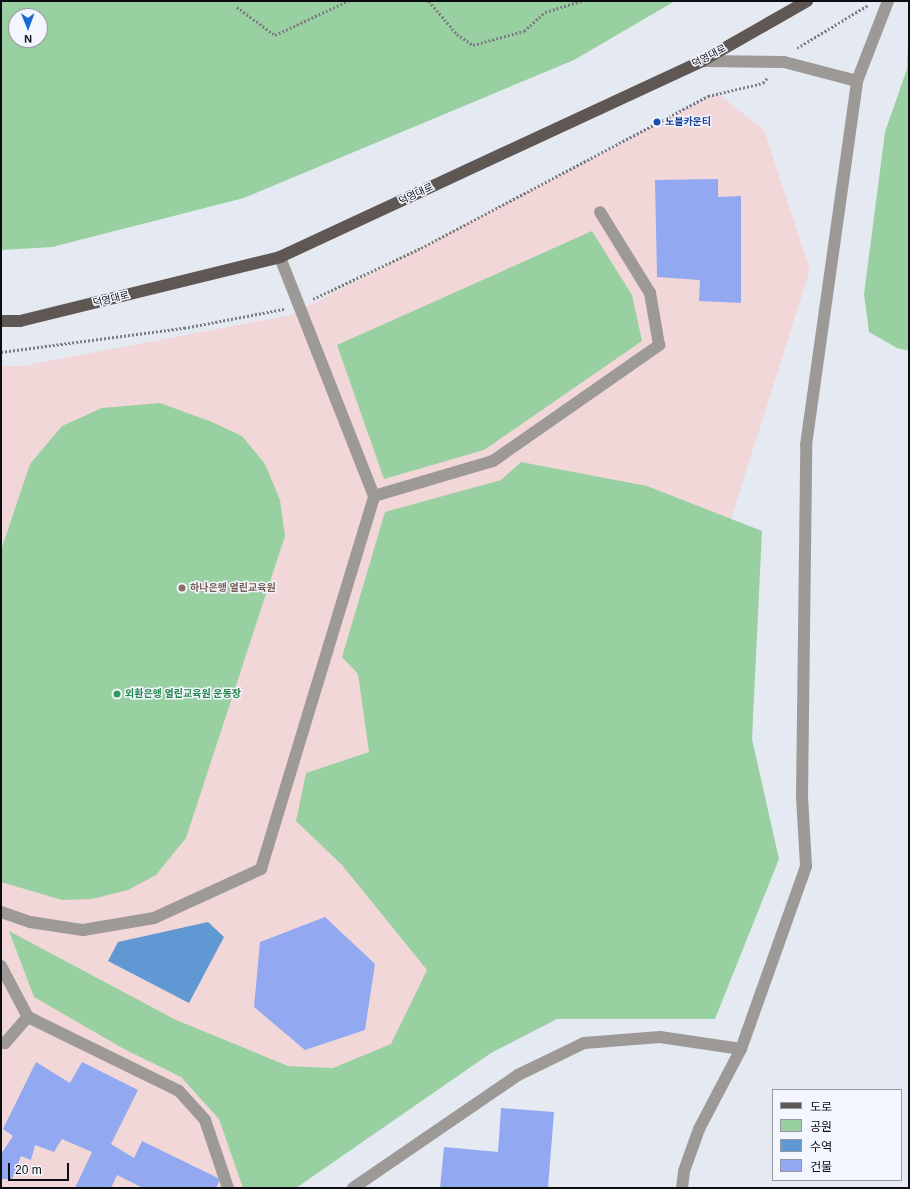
<!DOCTYPE html>
<meta charset="utf-8">
<style>
body{margin:0}
#map{position:relative;width:910px;height:1189px;overflow:hidden;background:#e5e9f2;font-family:Arial,"Noto Sans KR",sans-serif}
div>[style]{position:absolute}
.education>*{inset:0;background:#f2d7d9}
.green>*{inset:0;background:#99d0a1}
.water>*{inset:0;background:#5f98d3}
.building>*{inset:0;background:#92a8f0}
.path>*{height:2.5px;margin-top:-1.25px;transform-origin:0;background:repeating-linear-gradient(90deg,#7b7e84 0 2px,transparent 0 4px)}
.minor>*{height:12px;margin:-6px;padding:0 6px;transform-origin:6px;border-radius:6px;background:#9d9997}
.major>*{height:12px;margin:-6px;padding:0 6px;transform-origin:6px;border-radius:6px;background:#5f5754}
.dots>*{width:11px;height:11px;translate:-50% -50%;box-sizing:border-box;border:2px solid #f3f6fe;border-radius:50%}
span{translate:-50% -50%;white-space:nowrap;text-align:center;line-height:1.15;-webkit-text-stroke:3px #f3f6fe;paint-order:stroke}
.street-label{font-size:10px;color:#0c0d10}
.transit-label{font-size:10px;color:#164399;font-weight:700}
.left{translate:0 -50%;text-align:left}
.education-label{font-size:10px;color:#785e54;font-weight:700}
.leisure-label{font-size:10px;color:#27864d;font-weight:700}
.frame{position:absolute;inset:0;border:2px solid #0c0d10;pointer-events:none}
.legend{position:absolute;left:772px;top:1089px;width:130px;height:92px;box-sizing:border-box;background:#f3f6fe;border:1px solid #97999f;margin:0;padding:5px 7px;list-style:none;font-size:12px;color:#0c0d10}
.legend li{display:flex;align-items:center;gap:8px;height:20px}
.legend b{width:20px;border:1px solid #97999f}
.north{position:absolute;left:8px;top:8px;width:40px;height:40px;box-sizing:border-box;background:#f3f6fe;border:1px solid #97999f;border-radius:50%;rotate:179deg;font-size:11px;font-weight:700;line-height:16px;text-align:center;color:#0c0d10}
.north::after{content:'';display:block;margin:auto;width:14px;height:18px;background:#1a6ad4;clip-path:polygon(50% 0,100% 100%,50% 72%,0 100%)}
.scale{position:absolute;left:8px;top:1163px;width:61px;height:18px;box-sizing:border-box;border:2px solid #0c0d10;border-top:0;padding-left:5px;font-size:12px;line-height:14px;white-space:nowrap;color:#0c0d10;-webkit-text-stroke:3px #f3f6fe;paint-order:stroke}
</style>
<div id="map">
<div class="education">
<i style="clip-path:polygon(717px 93px,764px 130px,810px 270px,731px 519px,648px 487px,359px 674px,370px 753px,344px 866px,428px 971px,393px 1044px,335px 1068px,290px 1066px,253px 1053px,220px 1119px,244px 1188px,1px 1188px,1px 366px,22px 366px,291px 315px)"></i>
</div>
<div class="green">
<i style="clip-path:polygon(evenodd,1px 1px,675px 1px,574px 60px,244px 198px,52px 247px,1px 250px,1px 1px,16px 16px,40px 16px,40px 40px,16px 40px,16px 16px)"></i>
<i style="clip-path:polygon(909px 18px,909px 351px,897px 348px,869px 332px,864px 294px,885px 132px,907px 69px)"></i>
<i style="clip-path:polygon(592px 231px,632px 295px,642px 341px,484px 450px,384px 479px,337px 345px)"></i>
<i style="clip-path:polygon(160px 403px,212px 422px,242px 436px,265px 464px,280px 500px,285px 536px,186px 838px,156px 875px,128px 890px,92px 899px,62px 900px,1px 882px,1px 550px,30px 464px,62px 426px,102px 408px)"></i>
<i style="clip-path:polygon(521px 462px,647px 486px,762px 531px,752px 739px,779px 859px,715px 1019px,557px 1019px,491px 1053px,296px 1188px,243px 1188px,219px 1119px,181px 1077px,124px 1049px,34px 997px,9px 931px,176px 1020px,288px 1066px,333px 1068px,391px 1044px,427px 970px,342px 865px,296px 821px,306px 773px,369px 752px,358px 674px,342px 657px,385px 512px,501px 480px)"></i>
</div>
<div class="water">
<i style="clip-path:polygon(208px 922px,224px 937px,189px 1003px,108px 961px,118px 942px)"></i>
</div>
<div class="building">
<i style="clip-path:polygon(718px 179px,718px 197px,741px 196px,741px 303px,699px 301px,700px 280px,657px 277px,655px 180px)"></i>
<i style="clip-path:polygon(325px 917px,375px 964px,365px 1030px,305px 1050px,254px 1007px,260px 942px)"></i>
<i style="clip-path:polygon(36px 1062px,70px 1083px,82px 1062px,138px 1090px,111px 1144px,134px 1158px,142px 1141px,220px 1179px,216px 1188px,143px 1188px,117px 1175px,111px 1188px,75px 1188px,92px 1152px,62px 1139px,54px 1152px,35px 1145px,31px 1160px,21px 1156px,12px 1179px,1px 1179px,1px 1154px,13px 1136px,3px 1129px)"></i>
<i style="clip-path:polygon(501px 1108px,554px 1112px,548px 1188px,440px 1188px,444px 1147px,498px 1152px)"></i>
</div>
<div class="path">
<i style="left:429px;top:1px;width:43px;rotate:49.7deg"></i>
<i style="left:457px;top:34px;width:19px;rotate:35deg"></i>
<i style="left:473px;top:45px;width:53px;rotate:-15.4deg"></i>
<i style="left:524px;top:31px;width:28px;rotate:-42deg"></i>
<i style="left:545px;top:12px;width:39px;rotate:-17deg"></i>
<i style="left:673px;top:1px;width:2px"></i>
<i style="left:237px;top:7px;width:47px;rotate:36.4deg"></i>
<i style="left:275px;top:35px;width:81px;rotate:-25deg"></i>
<i style="left:797px;top:48px;width:83px;rotate:-31.2deg"></i>
<i style="left:313px;top:299px;width:119px;rotate:-25.3deg"></i>
<i style="left:421px;top:248px;width:325px;rotate:-27.9deg"></i>
<i style="left:708px;top:96px;width:57px;rotate:-13.3deg"></i>
<i style="left:763px;top:83px;width:6px;rotate:-51deg"></i>
<i style="left:1px;top:352px;width:185px;rotate:-7.5deg"></i>
<i style="left:184px;top:328px;width:102px;rotate:-10.8deg"></i>
</div>
<div class="minor">
<i style="left:702px;top:61px;width:82px;rotate:0.7deg"></i>
<i style="left:784px;top:62px;width:75px;rotate:14.6deg"></i>
<i style="left:857px;top:81px;width:86px;rotate:-68.8deg"></i>
<i style="left:374px;top:496px;width:124px;rotate:-16.4deg"></i>
<i style="left:493px;top:461px;width:203px;rotate:-34.9deg"></i>
<i style="left:659px;top:345px;width:53px;rotate:-99.8deg"></i>
<i style="left:650px;top:293px;width:95px;rotate:-121.7deg"></i>
<i style="left:1px;top:912px;width:31px;rotate:19deg"></i>
<i style="left:30px;top:922px;width:54px;rotate:8.6deg"></i>
<i style="left:83px;top:930px;width:72px;rotate:-9.6deg"></i>
<i style="left:154px;top:918px;width:118px;rotate:-24.6deg"></i>
<i style="left:261px;top:869px;width:390px;rotate:-73.1deg"></i>
<i style="left:374px;top:496px;width:257px;rotate:-111.5deg"></i>
<i style="left:1px;top:966px;width:58px;rotate:62.1deg"></i>
<i style="left:28px;top:1017px;width:168px;rotate:26.1deg"></i>
<i style="left:179px;top:1091px;width:39px;rotate:48deg"></i>
<i style="left:205px;top:1120px;width:72px;rotate:71.3deg"></i>
<i style="left:1px;top:1043px;width:4px"></i>
<i style="left:5px;top:1043px;width:35px;rotate:-49deg"></i>
<i style="left:353px;top:1188px;width:200px;rotate:-34.4deg"></i>
<i style="left:518px;top:1075px;width:73px;rotate:-25.9deg"></i>
<i style="left:584px;top:1043px;width:76px;rotate:-4.5deg"></i>
<i style="left:660px;top:1037px;width:82px;rotate:8.4deg"></i>
<i style="left:682px;top:1188px;width:17px;rotate:-83deg"></i>
<i style="left:684px;top:1171px;width:45px;rotate:-70.3deg"></i>
<i style="left:699px;top:1129px;width:90px;rotate:-62.3deg"></i>
<i style="left:741px;top:1049px;width:194px;rotate:-70.4deg"></i>
<i style="left:806px;top:866px;width:69px;rotate:-93.3deg"></i>
<i style="left:802px;top:797px;width:352px;rotate:-89.3deg"></i>
<i style="left:806px;top:445px;width:368px;rotate:-82deg"></i>
</div>
<div class="major">
<i style="left:1px;top:321px;width:19px"></i>
<i style="left:20px;top:321px;width:268px;rotate:-13.8deg"></i>
<i style="left:280px;top:257px;width:465px;rotate:-24.9deg"></i>
<i style="left:702px;top:61px;width:121px;rotate:-29.7deg"></i>
</div>
<div class="dots">
<i style="left:657px;top:122px;background:#1a4fb4"></i>
<i style="left:182px;top:588px;background:#8d6e63"></i>
<i style="left:117px;top:694px;background:#2e9e5b"></i>
</div>
<div class="street-label">
<span style="left:709px;top:56px;rotate:-28deg">덕영대로</span>
<span style="left:416px;top:194px;rotate:-25deg">덕영대로</span>
<span style="left:111px;top:299px;rotate:-14deg">덕영대로</span>
</div>
<div class="transit-label">
<span class="left" style="left:665px;top:122px">노블카운티</span>
</div>
<div class="education-label">
<span class="left" style="left:190px;top:588px">하나은행 열린교육원</span>
</div>
<div class="leisure-label">
<span class="left" style="left:125px;top:694px">외환은행 열린교육원 운동장</span>
</div>
<div class="frame"></div>
<ul class="legend">
<li><b style="height:5px;background:#5f5754"></b>도로</li>
<li><b style="height:11px;background:#99d0a1"></b>공원</li>
<li><b style="height:11px;background:#5f98d3"></b>수역</li>
<li><b style="height:11px;background:#92a8f0"></b>건물</li>
</ul>
<div class="north">N</div>
<div class="scale">20 m</div>
</div>
